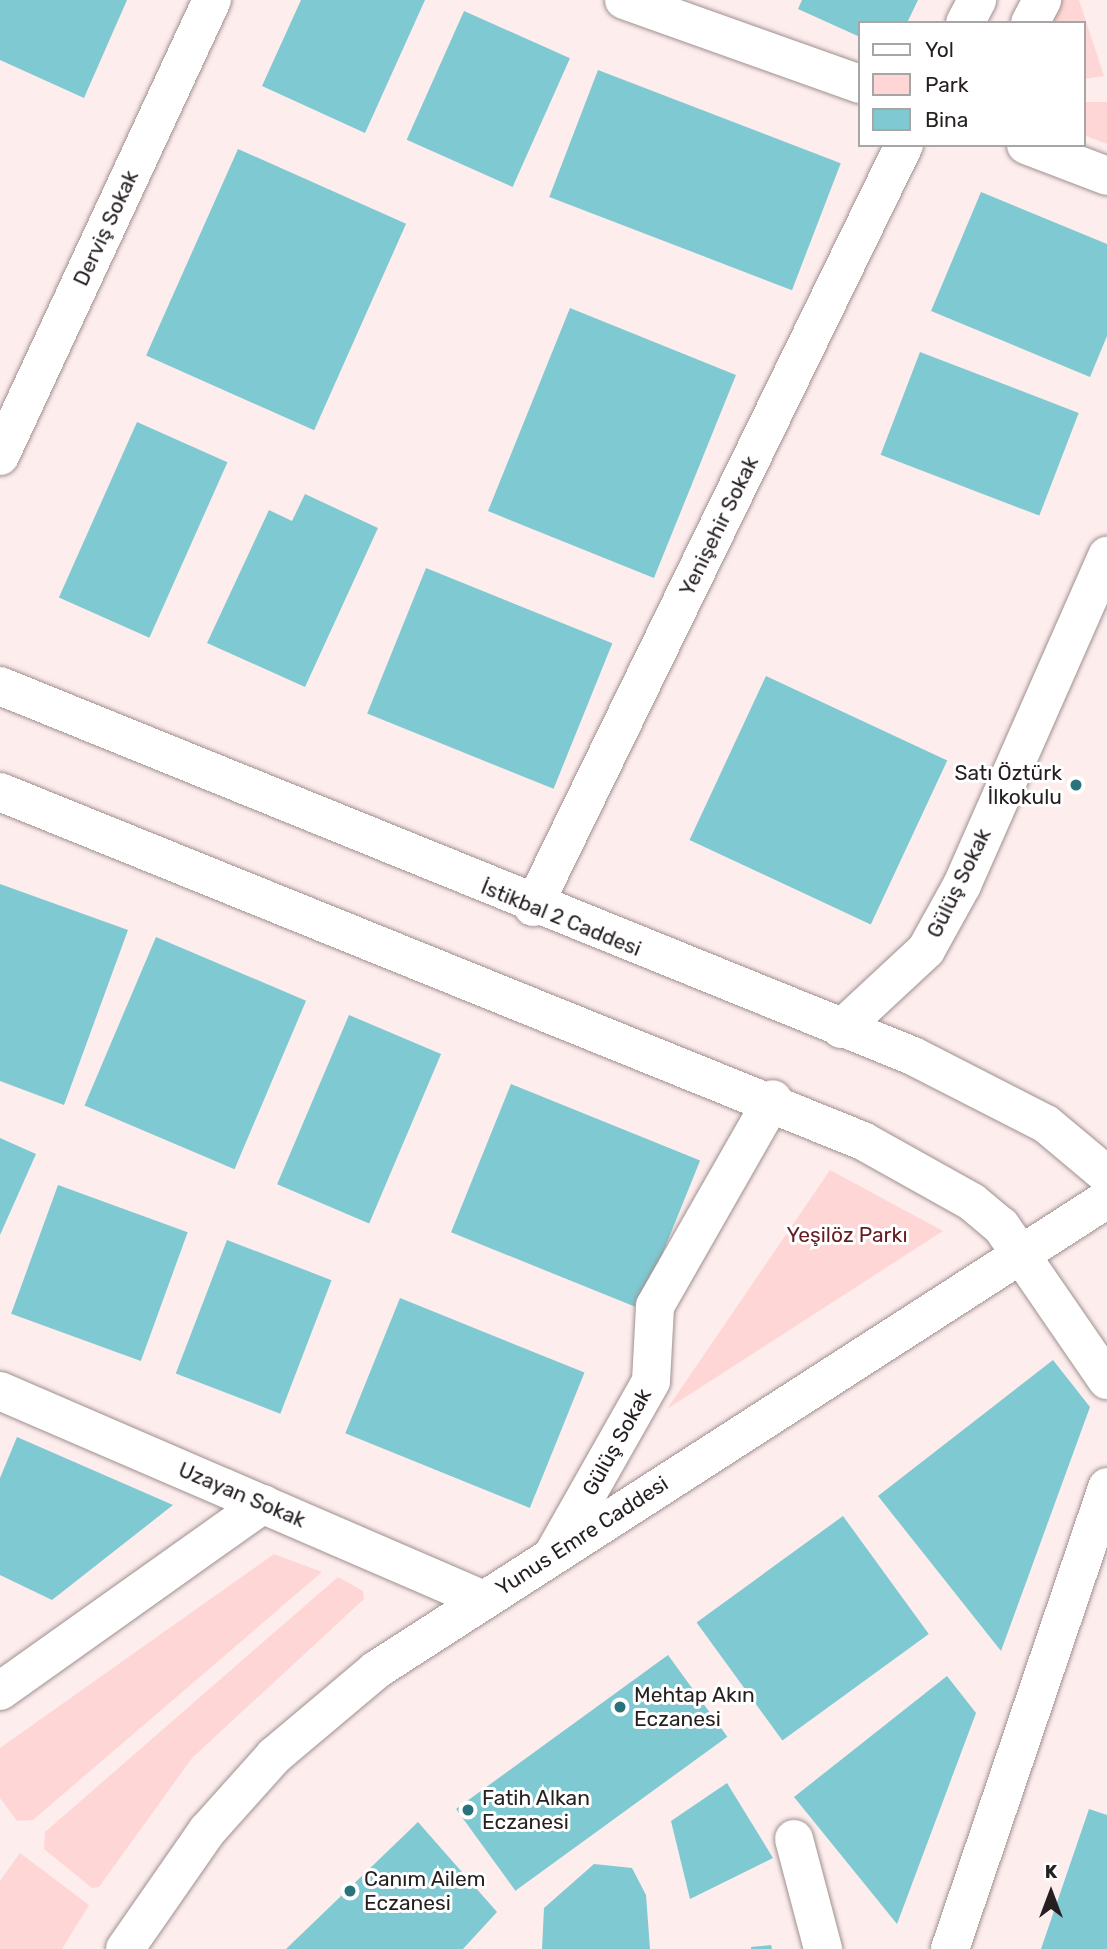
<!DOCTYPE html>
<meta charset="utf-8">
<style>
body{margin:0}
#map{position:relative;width:1107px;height:1949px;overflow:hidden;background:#feeded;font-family:Rubik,sans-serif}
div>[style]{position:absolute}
.green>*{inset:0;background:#fed6d5}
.building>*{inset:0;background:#7fc9d3;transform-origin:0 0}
.roads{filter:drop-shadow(0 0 2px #9f9090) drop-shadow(0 0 2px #9f9090)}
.minor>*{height:38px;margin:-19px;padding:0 19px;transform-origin:19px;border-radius:19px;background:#fff}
.dots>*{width:19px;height:19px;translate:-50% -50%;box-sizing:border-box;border:4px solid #fff;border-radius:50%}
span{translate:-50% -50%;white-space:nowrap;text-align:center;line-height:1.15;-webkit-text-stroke:6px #fff;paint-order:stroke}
.street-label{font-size:21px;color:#251f1f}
.poi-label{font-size:21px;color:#251f1f}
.right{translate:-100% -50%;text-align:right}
.left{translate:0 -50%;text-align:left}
.park-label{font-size:21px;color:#661d24}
.legend{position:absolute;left:858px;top:21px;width:228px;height:126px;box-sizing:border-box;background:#fff;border:2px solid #a8a5a5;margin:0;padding:9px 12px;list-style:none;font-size:21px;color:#251f1f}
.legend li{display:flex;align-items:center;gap:14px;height:35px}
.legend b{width:35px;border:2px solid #a8a5a5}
.north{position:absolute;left:1016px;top:1858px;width:70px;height:70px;-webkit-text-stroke:5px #fff;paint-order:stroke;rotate:0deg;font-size:19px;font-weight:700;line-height:28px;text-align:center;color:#251f1f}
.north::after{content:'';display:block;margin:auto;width:24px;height:32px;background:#251f1f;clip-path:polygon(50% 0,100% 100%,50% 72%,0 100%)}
</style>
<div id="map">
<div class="green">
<i style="clip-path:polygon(1049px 0,1079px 0,1104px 76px,1084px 79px,1084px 23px,1037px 23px)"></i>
<i style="clip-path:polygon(1084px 102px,1107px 102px,1107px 144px,1084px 135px)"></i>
<i style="clip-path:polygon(830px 1170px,943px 1231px,667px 1409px)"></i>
<i style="clip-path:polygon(274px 1554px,322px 1572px,33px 1820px,17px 1821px,0 1798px,0 1748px)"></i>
<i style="clip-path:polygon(338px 1577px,363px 1591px,364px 1599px,192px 1758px,99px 1887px,92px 1888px,44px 1849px,45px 1832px)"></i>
<i style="clip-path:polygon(20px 1853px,89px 1905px,62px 1949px,0 1949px,0 1881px)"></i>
</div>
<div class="building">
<i style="clip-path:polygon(0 0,127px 0,84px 98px,0 60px)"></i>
<i style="clip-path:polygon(301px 0,425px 0,365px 133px,262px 86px)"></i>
<i style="clip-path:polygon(802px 0,918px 0,907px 23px,860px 23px,860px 37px,798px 9px)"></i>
<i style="left:464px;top:11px;width:116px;height:141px;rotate:24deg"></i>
<i style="left:598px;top:70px;width:260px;height:136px;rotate:21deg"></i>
<i style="left:238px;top:149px;width:184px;height:226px;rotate:24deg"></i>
<i style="clip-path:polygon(981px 192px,1107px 244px,1107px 336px,1090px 377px,931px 311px)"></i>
<i style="left:570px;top:308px;width:179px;height:219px;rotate:22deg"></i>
<i style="left:920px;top:352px;width:170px;height:110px;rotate:21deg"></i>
<i style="left:137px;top:422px;width:99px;height:192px;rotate:24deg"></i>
<i style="clip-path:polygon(305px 494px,378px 528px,305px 687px,207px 643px,269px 510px,292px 521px)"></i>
<i style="left:426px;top:568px;width:201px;height:157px;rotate:22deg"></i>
<i style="left:766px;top:676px;width:200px;height:181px;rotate:25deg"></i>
<i style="clip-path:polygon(0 884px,128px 930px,64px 1105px,0 1081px)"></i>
<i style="left:156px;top:937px;width:163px;height:183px;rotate:23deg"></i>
<i style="left:349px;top:1015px;width:100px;height:184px;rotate:23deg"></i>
<i style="left:511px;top:1084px;width:204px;height:160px;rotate:22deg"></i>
<i style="clip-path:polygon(0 1138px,36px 1154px,0 1235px)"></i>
<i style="left:58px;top:1185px;width:138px;height:137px;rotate:20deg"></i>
<i style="left:227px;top:1240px;width:112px;height:143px;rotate:21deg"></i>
<i style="left:400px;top:1298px;width:199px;height:146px;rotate:22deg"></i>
<i style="clip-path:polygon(1053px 1360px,1090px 1407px,1001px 1651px,878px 1496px)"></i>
<i style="clip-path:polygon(17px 1437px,173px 1505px,52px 1600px,0 1575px,0 1478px)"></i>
<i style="left:843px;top:1516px;width:146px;height:181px;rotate:54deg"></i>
<i style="left:668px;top:1655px;width:101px;height:262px;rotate:54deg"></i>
<i style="clip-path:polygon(947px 1676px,976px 1713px,897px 1924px,794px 1797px)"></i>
<i style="clip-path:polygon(727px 1783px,773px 1858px,690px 1899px,671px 1821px)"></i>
<i style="clip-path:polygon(1089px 1809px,1107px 1815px,1107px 1949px,1041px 1949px)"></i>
<i style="clip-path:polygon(418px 1822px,497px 1912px,463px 1949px,286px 1949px)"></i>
<i style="clip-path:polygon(594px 1864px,632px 1868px,646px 1895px,650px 1949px,542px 1949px,544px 1908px)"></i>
<i style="clip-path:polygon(771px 1945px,772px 1949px,751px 1949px,751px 1947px)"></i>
</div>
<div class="roads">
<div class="minor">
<i style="left:624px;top:0;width:251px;rotate:19.6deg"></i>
<i style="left:965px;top:23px;width:26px;rotate:-62deg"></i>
<i style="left:1030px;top:23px;width:26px;rotate:-62deg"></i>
<i style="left:1026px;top:145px;width:87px;rotate:20.9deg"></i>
<i style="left:0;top:456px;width:503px;rotate:-65.07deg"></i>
<i style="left:0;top:686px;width:985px;rotate:22.06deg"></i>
<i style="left:913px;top:1056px;width:149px;rotate:27.1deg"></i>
<i style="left:1046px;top:1124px;width:80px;rotate:39.9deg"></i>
<i style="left:0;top:792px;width:931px;rotate:22.02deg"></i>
<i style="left:863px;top:1141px;width:125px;rotate:29.2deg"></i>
<i style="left:972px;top:1202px;width:38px;rotate:40deg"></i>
<i style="left:1001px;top:1226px;width:187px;rotate:55.5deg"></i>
<i style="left:533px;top:907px;width:848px;rotate:-64.04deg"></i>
<i style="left:841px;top:1029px;width:116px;rotate:-42.9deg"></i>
<i style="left:926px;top:950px;width:74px;rotate:-61deg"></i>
<i style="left:962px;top:885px;width:360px;rotate:-66.2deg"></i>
<i style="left:0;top:1391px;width:527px;rotate:23.36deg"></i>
<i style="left:555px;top:1551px;width:195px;rotate:-60.5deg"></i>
<i style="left:651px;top:1381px;width:75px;rotate:-86.9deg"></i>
<i style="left:655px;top:1306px;width:238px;rotate:-60.3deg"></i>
<i style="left:0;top:1691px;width:323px;rotate:-35.4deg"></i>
<i style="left:794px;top:1839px;width:114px;rotate:75.2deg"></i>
<i style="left:125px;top:1949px;width:144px;rotate:-55.2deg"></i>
<i style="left:207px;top:1831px;width:101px;rotate:-48.2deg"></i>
<i style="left:274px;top:1756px;width:133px;rotate:-40.1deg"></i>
<i style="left:376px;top:1670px;width:870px;rotate:-32.79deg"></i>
<i style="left:950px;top:1949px;width:488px;rotate:-71.2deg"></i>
</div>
</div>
<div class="dots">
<i style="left:1076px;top:785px;background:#2b737c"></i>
<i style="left:620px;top:1707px;background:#2b737c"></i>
<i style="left:468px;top:1810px;background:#2b737c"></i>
<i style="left:350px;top:1891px;background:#2b737c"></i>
</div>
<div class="street-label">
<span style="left:106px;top:228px;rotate:-65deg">Derviş Sokak</span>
<span style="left:719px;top:526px;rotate:-64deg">Yenişehir Sokak</span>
<span style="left:959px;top:883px;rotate:-64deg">Gülüş Sokak</span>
<span style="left:561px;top:918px;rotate:22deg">İstikbal 2 Caddesi</span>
<span style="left:617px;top:1442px;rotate:-61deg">Gülüş Sokak</span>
<span style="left:242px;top:1495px;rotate:23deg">Uzayan Sokak</span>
<span style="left:582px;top:1536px;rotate:-33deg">Yunus Emre Caddesi</span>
</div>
<div class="poi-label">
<span class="right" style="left:1062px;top:785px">Satı Öztürk<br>İlkokulu</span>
<span class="left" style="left:634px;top:1707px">Mehtap Akın<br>Eczanesi</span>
<span class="left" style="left:482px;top:1810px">Fatih Alkan<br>Eczanesi</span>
<span class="left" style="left:364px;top:1891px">Canım Ailem<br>Eczanesi</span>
</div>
<div class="park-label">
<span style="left:847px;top:1235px">Yeşilöz Parkı</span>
</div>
<ul class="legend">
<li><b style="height:9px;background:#fff"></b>Yol</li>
<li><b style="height:19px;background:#fed6d5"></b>Park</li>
<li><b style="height:19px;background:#7fc9d3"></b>Bina</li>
</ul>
<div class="north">K</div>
</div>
